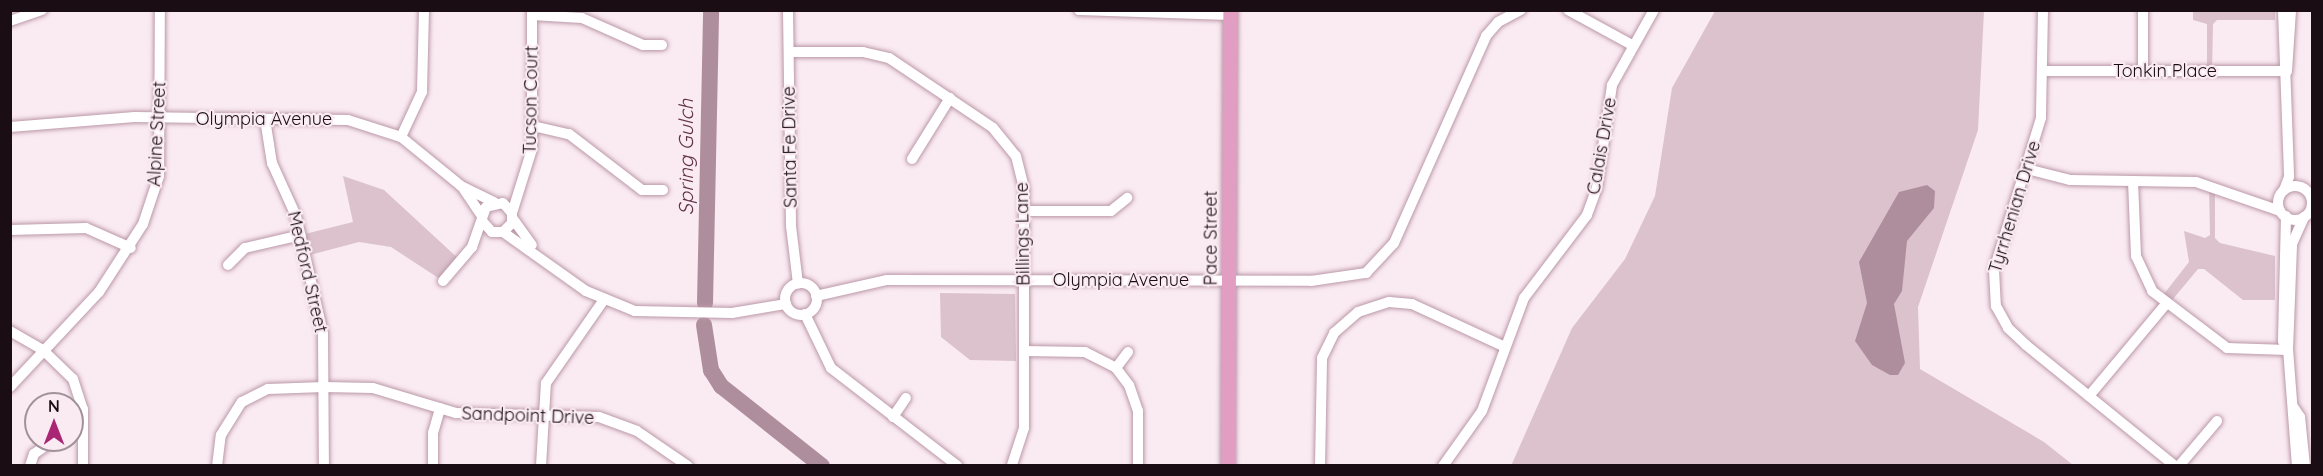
<!DOCTYPE html>
<style>
body{margin:0}
#map{position:relative;width:2323px;height:476px;overflow:hidden;background:#faeaf1;font-family:Quicksand,sans-serif}
div>[style]{position:absolute}
.green>*{inset:0;background:#dbc2cd}
.water>*{inset:0;background:#ae8e9c}
.river>*{height:16px;margin:-8px;padding:0 8px;transform-origin:8px;border-radius:8px;background:#ae8e9c}
.roads{filter:drop-shadow(0 0 2px #bb98a8) drop-shadow(0 0 2px #bb98a8)}
.minor>*{height:10px;margin:-5px;padding:0 5px;transform-origin:5px;border-radius:5px;background:#fff}
.minor>.ring{margin:-5px;padding:0;box-sizing:content-box;background:none;border:10px solid #fff;border-radius:50%}
.major>*{height:14px;margin:-7px;padding:0 7px;transform-origin:7px;border-radius:7px;background:#e29ec2}
span{translate:-50% -50%;white-space:nowrap;text-align:center;line-height:1.15;-webkit-text-stroke:4.5px #faeaf1;paint-order:stroke}
.street-label{font-size:18px;color:#1a0e14}
.water-label{font-size:20px;color:#61334a;font-style:italic}
.frame{position:absolute;inset:0;border:12px solid #1a0e14;pointer-events:none}
.north{position:absolute;left:24px;top:392px;width:60px;height:60px;box-sizing:border-box;background:#faeaf1;border:2px solid #a09299;border-radius:50%;rotate:0deg;font-size:16px;font-weight:700;line-height:24px;text-align:center;color:#1a0e14}
.north::after{content:'';display:block;margin:auto;width:21px;height:27px;background:#a82673;clip-path:polygon(50% 0,100% 100%,50% 72%,0 100%)}
</style>
<div id="map">
<div class="green">
<i style="clip-path:polygon(1715px 11px,1984px 11px,1978px 130px,1918px 307px,1920px 369px,2044px 442px,2073px 465px,1511px 466px,1572px 328px,1625px 259px,1655px 196px,1672px 88px)"></i>
<i style="clip-path:polygon(2193px 11px,2275px 11px,2275px 20px,2217px 20px,2213px 24px,2212px 71px,2207px 71px,2207px 24px,2193px 20px)"></i>
<i style="clip-path:polygon(343px 176px,384px 190px,461px 261px,443px 281px,391px 247px,359px 242px,306px 256px,301px 235px,353px 222px)"></i>
<i style="clip-path:polygon(2209px 186px,2215px 188px,2215px 238px,2220px 243px,2275px 256px,2275px 300px,2243px 300px,2204px 269px,2198px 269px,2168px 305px,2160px 299px,2189px 262px,2184px 231px,2205px 238px,2210px 235px)"></i>
<i style="clip-path:polygon(940px 293px,1015px 294px,1016px 361px,970px 360px,941px 337px)"></i>
</div>
<div class="water">
<i style="clip-path:polygon(1927px 185px,1935px 191px,1934px 208px,1907px 241px,1902px 291px,1894px 304px,1905px 363px,1898px 375px,1890px 375px,1872px 365px,1855px 341px,1867px 303px,1859px 262px,1899px 192px)"></i>
</div>
<div class="river">
<i style="left:705px;top:303px;width:293px;rotate:-88.8deg"></i>
<i style="left:704px;top:325px;width:46px;rotate:81.2deg"></i>
<i style="left:711px;top:370px;width:19px;rotate:58deg"></i>
<i style="left:721px;top:386px;width:129px;rotate:38.4deg"></i>
</div>
<div class="roads">
<div class="minor">
<i style="left:788px;top:10px;width:216px;rotate:89.2deg"></i>
<i style="left:791px;top:226px;width:58px;rotate:83.1deg"></i>
<i style="left:1079px;top:10px;width:151px;rotate:1.9deg"></i>
<i style="left:1568px;top:10px;width:73px;rotate:28.7deg"></i>
<i style="left:2043px;top:10px;width:108px;rotate:91.1deg"></i>
<i style="left:2041px;top:118px;width:159px;rotate:107.2deg"></i>
<i style="left:1994px;top:270px;width:36px;rotate:87deg"></i>
<i style="left:1996px;top:306px;width:25px;rotate:61deg"></i>
<i style="left:2008px;top:328px;width:25px;rotate:43deg"></i>
<i style="left:2026px;top:345px;width:192px;rotate:39.1deg"></i>
<i style="left:2143px;top:10px;width:62px;rotate:90deg"></i>
<i style="left:2283px;top:10px;width:167px;rotate:87.9deg"></i>
<i style="left:2289px;top:177px;width:14px;rotate:111deg"></i>
<i style="left:532px;top:15px;width:50px;rotate:3.4deg"></i>
<i style="left:582px;top:18px;width:67px;rotate:23.9deg"></i>
<i style="left:643px;top:45px;width:19px"></i>
<i style="left:10px;top:21px;width:34px;rotate:-19deg"></i>
<i style="left:789px;top:52px;width:74px"></i>
<i style="left:863px;top:52px;width:27px;rotate:13deg"></i>
<i style="left:889px;top:58px;width:125px;rotate:33.9deg"></i>
<i style="left:993px;top:128px;width:36px;rotate:51deg"></i>
<i style="left:1016px;top:156px;width:33px;rotate:76deg"></i>
<i style="left:1024px;top:188px;width:240px;rotate:90deg"></i>
<i style="left:1024px;top:428px;width:40px;rotate:108deg"></i>
<i style="left:2042px;top:71px;width:245px"></i>
<i style="left:2287px;top:71px;width:61px;rotate:-86.2deg"></i>
<i style="left:265px;top:119px;width:45px;rotate:81deg"></i>
<i style="left:272px;top:163px;width:58px;rotate:65.6deg"></i>
<i style="left:296px;top:216px;width:121px;rotate:77.1deg"></i>
<i style="left:323px;top:334px;width:132px;rotate:89.6deg"></i>
<i style="left:533px;top:126px;width:37px;rotate:13deg"></i>
<i style="left:569px;top:134px;width:92px;rotate:37.5deg"></i>
<i style="left:642px;top:190px;width:21px"></i>
<i style="left:10px;top:127px;width:125px;rotate:-4.6deg"></i>
<i style="left:135px;top:117px;width:213px;rotate:0.8deg"></i>
<i style="left:348px;top:120px;width:56px;rotate:17.8deg"></i>
<i style="left:401px;top:137px;width:77px;rotate:39.2deg"></i>
<i style="left:461px;top:186px;width:37px;rotate:26deg"></i>
<i style="left:401px;top:137px;width:50px;rotate:-65deg"></i>
<i style="left:422px;top:92px;width:82px;rotate:-88.6deg"></i>
<i style="left:912px;top:159px;width:72px;rotate:-58.1deg"></i>
<i style="left:2027px;top:169px;width:44px;rotate:14.3deg"></i>
<i style="left:2070px;top:180px;width:126px;rotate:0.9deg"></i>
<i style="left:2196px;top:182px;width:89px;rotate:19deg"></i>
<i style="left:2133px;top:181px;width:75px;rotate:87.7deg"></i>
<i style="left:2136px;top:256px;width:38px;rotate:65deg"></i>
<i style="left:2152px;top:291px;width:94px;rotate:37.2deg"></i>
<i style="left:2227px;top:348px;width:61px;rotate:1.9deg"></i>
<i class="ring" style="left:2278px;top:186px;width:24px;height:24px"></i>
<i style="left:463px;top:188px;width:34px;rotate:56deg"></i>
<i style="left:1024px;top:211px;width:87px"></i>
<i style="left:1111px;top:211px;width:21px;rotate:-39deg"></i>
<i style="left:512px;top:213px;width:67px;rotate:-72.6deg"></i>
<i style="left:532px;top:149px;width:139px;rotate:-90deg"></i>
<i style="left:2286px;top:216px;width:125px;rotate:91.4deg"></i>
<i style="left:2283px;top:341px;width:10px;rotate:61deg"></i>
<i style="left:513px;top:219px;width:32px;rotate:54deg"></i>
<i style="left:10px;top:230px;width:76px;rotate:-1.5deg"></i>
<i style="left:86px;top:228px;width:49px;rotate:24deg"></i>
<i style="left:503px;top:232px;width:102px;rotate:35.4deg"></i>
<i style="left:586px;top:291px;width:53px;rotate:22.2deg"></i>
<i style="left:635px;top:311px;width:97px;rotate:1.2deg"></i>
<i style="left:732px;top:313px;width:55px;rotate:-9.5deg"></i>
<i style="left:228px;top:265px;width:24px;rotate:-45deg"></i>
<i style="left:245px;top:248px;width:57px;rotate:-13.1deg"></i>
<i style="left:443px;top:281px;width:45px;rotate:-49.5deg"></i>
<i style="left:472px;top:247px;width:42px;rotate:-70.7deg"></i>
<i style="left:486px;top:207px;width:17px;rotate:-13deg"></i>
<i style="left:503px;top:203px;width:13px;rotate:48deg"></i>
<i style="left:512px;top:213px;width:10px;rotate:90deg"></i>
<i style="left:512px;top:223px;width:13px;rotate:135deg"></i>
<i style="left:503px;top:232px;width:11px;rotate:180deg"></i>
<i style="left:492px;top:232px;width:13px;rotate:-132deg"></i>
<i class="ring" style="left:785px;top:283px;width:22px;height:22px"></i>
<i style="left:816px;top:296px;width:73px;rotate:-12.7deg"></i>
<i style="left:887px;top:280px;width:424px;rotate:0.1deg"></i>
<i style="left:1311px;top:281px;width:56px;rotate:-8.3deg"></i>
<i style="left:1366px;top:273px;width:41px;rotate:-47deg"></i>
<i style="left:1394px;top:243px;width:227px;rotate:-66deg"></i>
<i style="left:1486px;top:36px;width:18px;rotate:-49deg"></i>
<i style="left:1498px;top:22px;width:26px;rotate:-28deg"></i>
<i style="left:805px;top:314px;width:60px;rotate:64.3deg"></i>
<i style="left:831px;top:368px;width:160px;rotate:37.7deg"></i>
<i style="left:10px;top:331px;width:39px;rotate:30deg"></i>
<i style="left:44px;top:351px;width:40px;rotate:44deg"></i>
<i style="left:73px;top:379px;width:32px;rotate:72deg"></i>
<i style="left:83px;top:409px;width:57px;rotate:90deg"></i>
<i style="left:1024px;top:351px;width:61px;rotate:0.9deg"></i>
<i style="left:1085px;top:352px;width:35px;rotate:27deg"></i>
<i style="left:1116px;top:368px;width:21px;rotate:53deg"></i>
<i style="left:1129px;top:385px;width:28px;rotate:71deg"></i>
<i style="left:1138px;top:411px;width:55px;rotate:90deg"></i>
<i style="left:1116px;top:368px;width:20px;rotate:-53deg"></i>
<i style="left:10px;top:387px;width:130px;rotate:-46.9deg"></i>
<i style="left:99px;top:292px;width:81px;rotate:-57.1deg"></i>
<i style="left:143px;top:224px;width:51px;rotate:-71.6deg"></i>
<i style="left:159px;top:176px;width:166px;rotate:-89.7deg"></i>
<i style="left:2089px;top:396px;width:120px;rotate:-50.1deg"></i>
<i style="left:2294px;top:408px;width:11px;rotate:56deg"></i>
<i style="left:2300px;top:417px;width:49px;rotate:84.2deg"></i>
<i style="left:893px;top:417px;width:23px;rotate:-56deg"></i>
<i style="left:30px;top:466px;width:13px;rotate:-72deg"></i>
<i style="left:34px;top:454px;width:24px;rotate:-36deg"></i>
<i style="left:217px;top:466px;width:31px;rotate:-83deg"></i>
<i style="left:221px;top:435px;width:39px;rotate:-58deg"></i>
<i style="left:242px;top:402px;width:29px;rotate:-27deg"></i>
<i style="left:268px;top:389px;width:56px;rotate:-2deg"></i>
<i style="left:324px;top:387px;width:49px;rotate:1.2deg"></i>
<i style="left:373px;top:388px;width:87px;rotate:16.8deg"></i>
<i style="left:456px;top:413px;width:143px;rotate:1.6deg"></i>
<i style="left:599px;top:417px;width:40px;rotate:20.2deg"></i>
<i style="left:637px;top:431px;width:62px;rotate:34.5deg"></i>
<i style="left:433px;top:466px;width:33px;rotate:-90deg"></i>
<i style="left:433px;top:433px;width:26px;rotate:-74deg"></i>
<i style="left:541px;top:466px;width:83px;rotate:-86.6deg"></i>
<i style="left:546px;top:383px;width:100px;rotate:-55.2deg"></i>
<i style="left:1320px;top:466px;width:108px;rotate:-88.9deg"></i>
<i style="left:1322px;top:358px;width:28px;rotate:-64deg"></i>
<i style="left:1334px;top:333px;width:32px;rotate:-41deg"></i>
<i style="left:1358px;top:312px;width:33px;rotate:-18deg"></i>
<i style="left:1389px;top:302px;width:23px;rotate:5deg"></i>
<i style="left:1412px;top:304px;width:102px;rotate:24.8deg"></i>
<i style="left:1443px;top:466px;width:67px;rotate:-54.7deg"></i>
<i style="left:1482px;top:411px;width:121px;rotate:-69.6deg"></i>
<i style="left:1524px;top:298px;width:104px;rotate:-52.8deg"></i>
<i style="left:1587px;top:215px;width:29px;rotate:-70deg"></i>
<i style="left:1597px;top:188px;width:104px;rotate:-81.7deg"></i>
<i style="left:1612px;top:85px;width:86px;rotate:-60.8deg"></i>
<i style="left:2179px;top:466px;width:59px;rotate:-49.8deg"></i>
<i style="left:2297px;top:466px;width:116px;rotate:-94.4deg"></i>
<i style="left:2288px;top:350px;width:106px;rotate:-87.8deg"></i>
<i style="left:2292px;top:244px;width:30px;rotate:-66deg"></i>
</div>
<div class="major">
<i style="left:1228px;top:466px;width:456px;rotate:-89.7deg"></i>
</div>
</div>
<div class="street-label">
<span style="left:2165px;top:71px">Tonkin Place</span>
<span style="left:531px;top:100px;rotate:-89deg">Tucson Court</span>
<span style="left:264px;top:119px">Olympia Avenue</span>
<span style="left:157px;top:134px;rotate:-87deg">Alpine Street</span>
<span style="left:1602px;top:146px;rotate:-80deg">Calais Drive</span>
<span style="left:790px;top:147px;rotate:-91deg">Santa Fe Drive</span>
<span style="left:2015px;top:207px;rotate:-73deg">Tyrrhenian Drive</span>
<span style="left:1023px;top:234px;rotate:-91deg">Billings Lane</span>
<span style="left:1211px;top:238px;rotate:-90deg">Pace Street</span>
<span style="left:307px;top:272px;rotate:77deg">Medford Street</span>
<span style="left:1121px;top:280px">Olympia Avenue</span>
<span style="left:528px;top:416px;rotate:2deg">Sandpoint Drive</span>
</div>
<div class="water-label">
<span style="left:685px;top:157px;rotate:-90deg">Spring Gulch</span>
</div>
<div class="frame"></div>
<div class="north">N</div>
</div>
